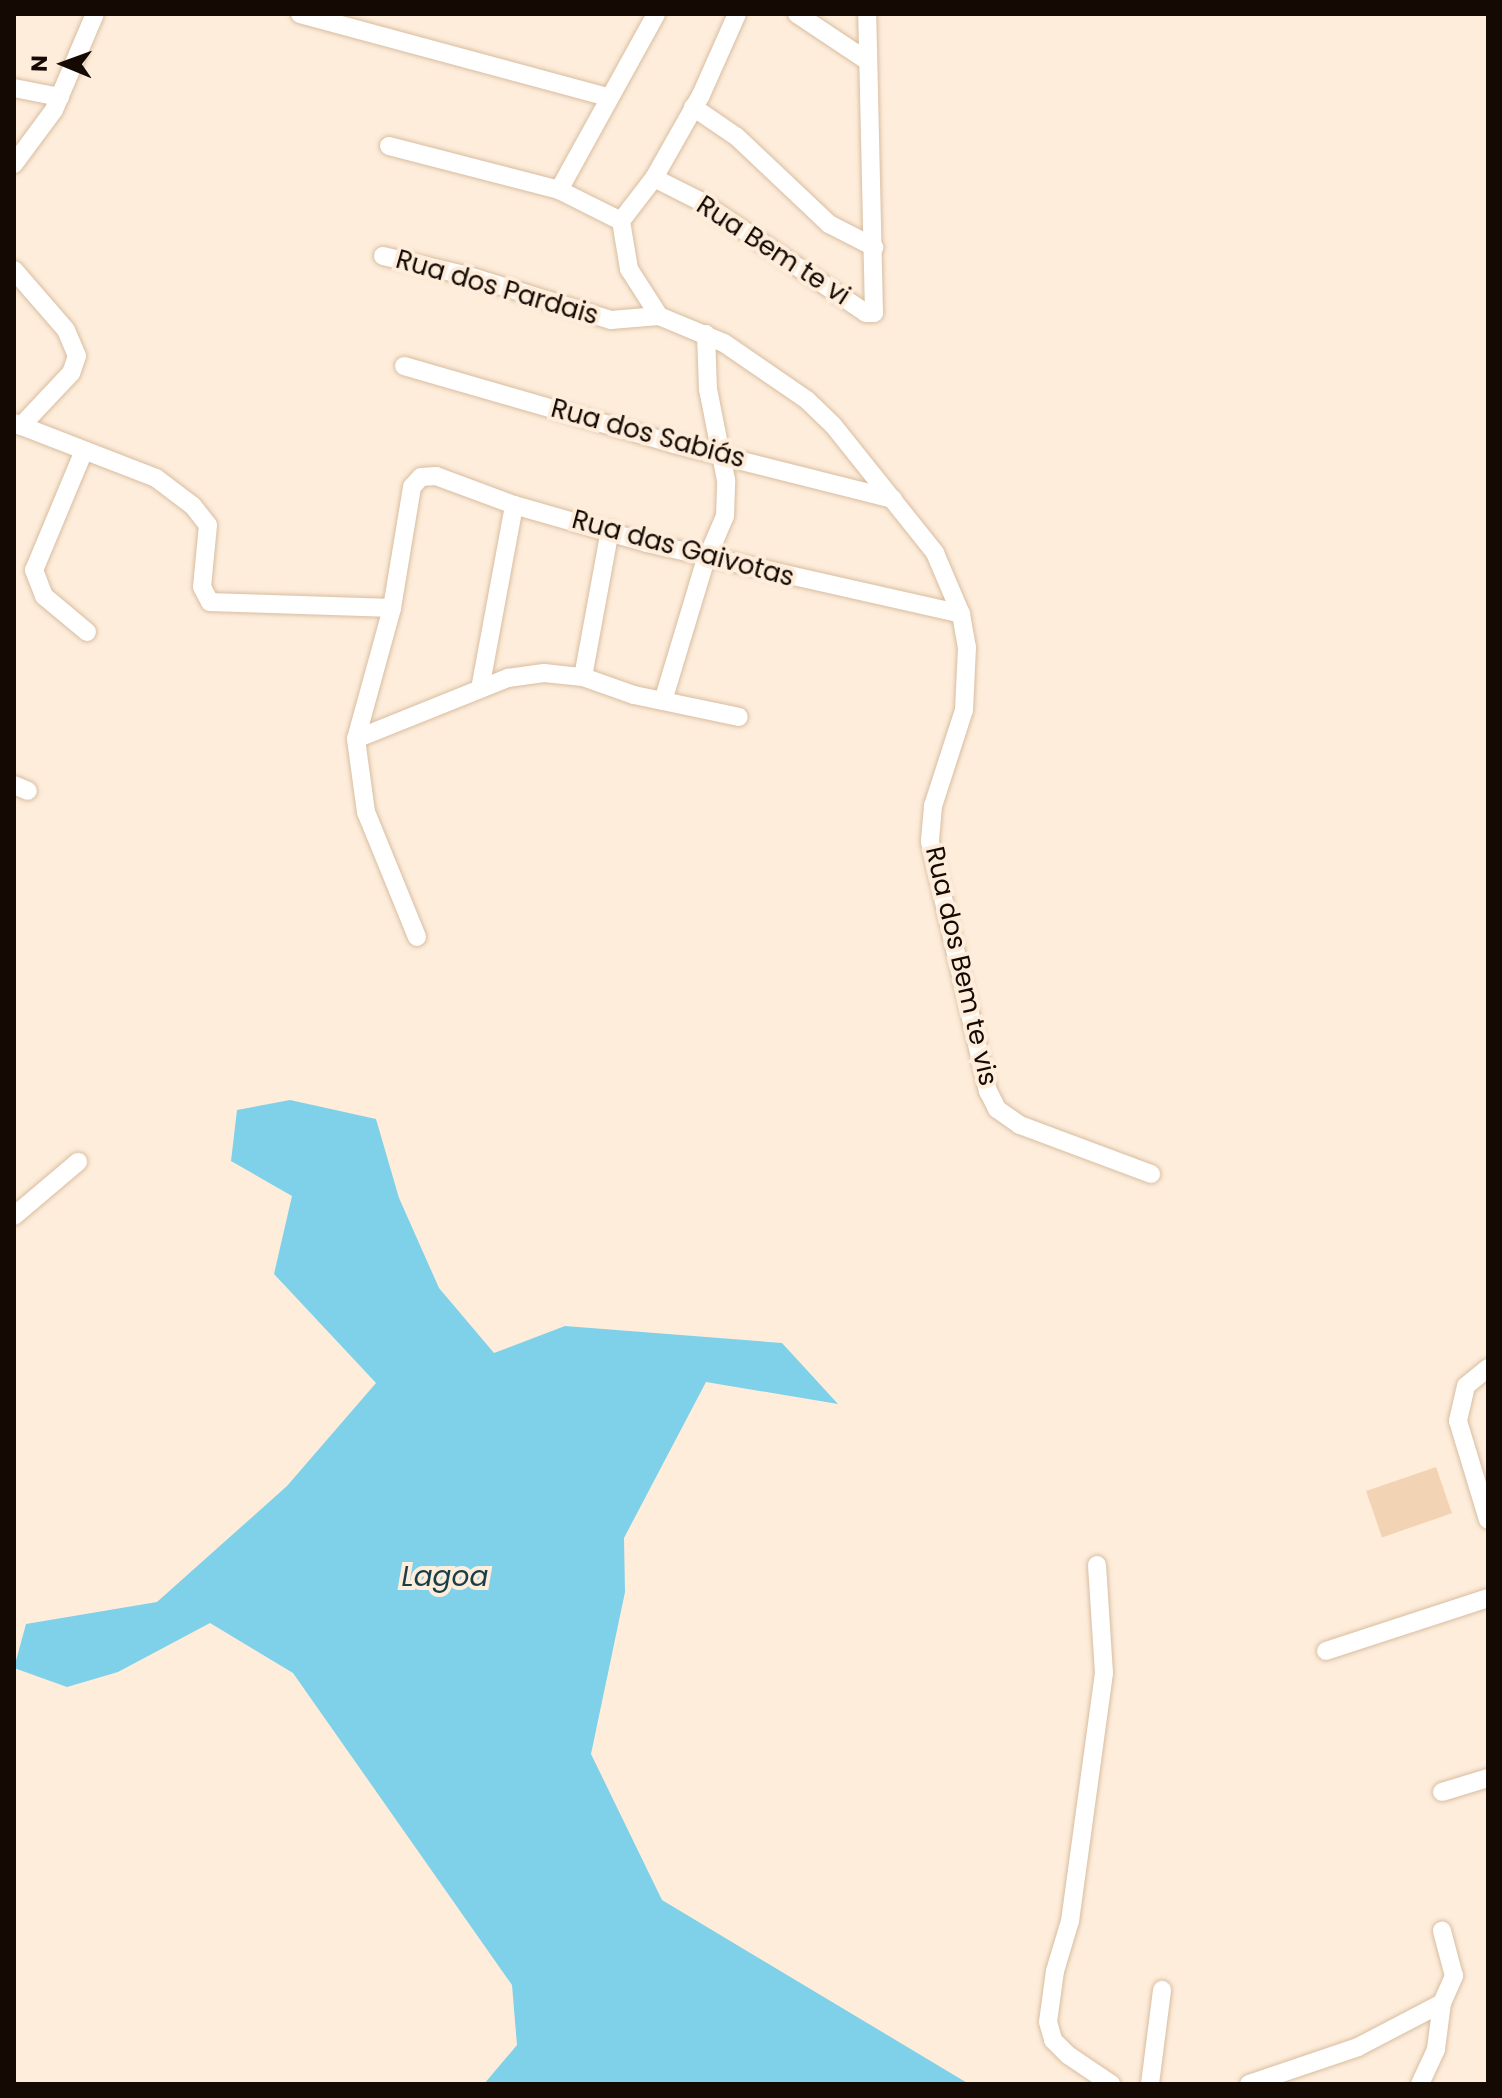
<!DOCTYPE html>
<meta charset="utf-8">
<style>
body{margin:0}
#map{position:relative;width:1502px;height:2098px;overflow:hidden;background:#feeddb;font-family:Poppins,sans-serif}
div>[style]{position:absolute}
.green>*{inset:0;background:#f2d4b5;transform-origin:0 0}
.water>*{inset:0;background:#7ed1e9}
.roads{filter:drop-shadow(0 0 2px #d8bda0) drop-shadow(0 0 2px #d8bda0)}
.minor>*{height:18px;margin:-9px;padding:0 9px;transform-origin:9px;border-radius:9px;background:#fff}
span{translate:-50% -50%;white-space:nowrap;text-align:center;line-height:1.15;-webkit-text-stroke:8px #feeddb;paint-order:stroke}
.street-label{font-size:26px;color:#140a03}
.water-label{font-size:28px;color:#183f49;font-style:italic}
.frame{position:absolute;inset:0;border:16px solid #140a03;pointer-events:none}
.north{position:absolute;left:24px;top:24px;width:80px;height:80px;-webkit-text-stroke:6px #feeddb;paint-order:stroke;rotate:271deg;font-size:22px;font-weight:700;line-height:32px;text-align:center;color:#140a03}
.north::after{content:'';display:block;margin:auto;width:28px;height:36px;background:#140a03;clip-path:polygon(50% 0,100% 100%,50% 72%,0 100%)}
</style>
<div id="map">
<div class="green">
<i style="left:1436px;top:1467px;width:49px;height:74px;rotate:71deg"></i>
</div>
<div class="water">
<i style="clip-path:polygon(290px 1100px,376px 1119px,399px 1198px,439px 1288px,494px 1353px,565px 1326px,782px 1343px,838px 1404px,706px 1382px,624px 1538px,625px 1592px,591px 1754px,662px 1900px,969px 2084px,484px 2084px,517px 2045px,512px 1985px,293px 1673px,210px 1623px,118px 1672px,67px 1687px,14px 1668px,26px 1624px,157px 1602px,287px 1486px,376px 1383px,274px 1274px,292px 1196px,231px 1161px,237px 1110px)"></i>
</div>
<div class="roads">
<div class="minor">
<i style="left:300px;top:14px;width:319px;rotate:15.1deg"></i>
<i style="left:737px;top:14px;width:89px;rotate:114deg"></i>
<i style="left:701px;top:95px;width:95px;rotate:119.5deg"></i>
<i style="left:654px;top:178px;width:54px;rotate:127.5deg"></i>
<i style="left:621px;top:221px;width:49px;rotate:80.5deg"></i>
<i style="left:629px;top:269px;width:56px;rotate:57.4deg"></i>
<i style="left:659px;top:316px;width:70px;rotate:22.6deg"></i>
<i style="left:724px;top:343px;width:101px;rotate:34.5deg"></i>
<i style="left:807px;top:400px;width:36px;rotate:44deg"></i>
<i style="left:833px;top:425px;width:164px;rotate:51.4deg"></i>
<i style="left:935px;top:553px;width:66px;rotate:66.9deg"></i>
<i style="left:961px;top:614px;width:34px;rotate:80deg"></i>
<i style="left:967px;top:647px;width:63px;rotate:92.7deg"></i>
<i style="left:964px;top:710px;width:101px;rotate:107.9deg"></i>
<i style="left:933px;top:806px;width:36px;rotate:95deg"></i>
<i style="left:930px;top:842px;width:256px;rotate:76.9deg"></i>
<i style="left:988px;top:1091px;width:20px;rotate:63deg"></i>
<i style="left:997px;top:1109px;width:28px;rotate:35deg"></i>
<i style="left:1020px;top:1125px;width:140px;rotate:20.5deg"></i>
<i style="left:797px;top:14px;width:83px;rotate:33.7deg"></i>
<i style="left:14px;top:88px;width:47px;rotate:11.1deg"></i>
<i style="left:693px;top:107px;width:53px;rotate:34.3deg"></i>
<i style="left:737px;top:137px;width:127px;rotate:43.4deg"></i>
<i style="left:829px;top:224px;width:51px;rotate:27.1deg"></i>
<i style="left:389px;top:146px;width:176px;rotate:14.5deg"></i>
<i style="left:559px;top:190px;width:69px;rotate:26.6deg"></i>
<i style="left:14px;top:164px;width:67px;rotate:-53.5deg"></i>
<i style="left:54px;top:110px;width:104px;rotate:-66.9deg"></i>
<i style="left:654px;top:178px;width:51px;rotate:26.6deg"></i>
<i style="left:700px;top:201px;width:200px;rotate:34deg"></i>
<i style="left:866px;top:313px;width:8px"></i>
<i style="left:874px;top:313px;width:299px;rotate:-91.3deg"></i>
<i style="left:559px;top:190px;width:201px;rotate:-61.1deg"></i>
<i style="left:383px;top:256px;width:88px;rotate:13.1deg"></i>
<i style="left:469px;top:276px;width:149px;rotate:17.2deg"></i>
<i style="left:611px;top:320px;width:48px;rotate:-4.8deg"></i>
<i style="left:14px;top:270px;width:79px;rotate:49.1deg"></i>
<i style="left:66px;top:330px;width:28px;rotate:67deg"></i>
<i style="left:77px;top:356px;width:18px;rotate:109deg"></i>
<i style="left:71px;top:373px;width:73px;rotate:133.3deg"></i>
<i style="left:404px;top:366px;width:281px;rotate:16.1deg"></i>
<i style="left:674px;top:444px;width:226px;rotate:14.1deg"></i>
<i style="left:14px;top:423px;width:152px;rotate:21.2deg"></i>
<i style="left:156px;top:478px;width:46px;rotate:37.1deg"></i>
<i style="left:193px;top:506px;width:24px;rotate:52deg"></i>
<i style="left:208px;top:525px;width:62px;rotate:95.5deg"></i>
<i style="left:202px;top:587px;width:17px;rotate:62deg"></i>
<i style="left:210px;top:602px;width:182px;rotate:1.9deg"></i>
<i style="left:83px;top:453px;width:127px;rotate:112.7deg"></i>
<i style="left:34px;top:570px;width:28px;rotate:69deg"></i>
<i style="left:44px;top:596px;width:56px;rotate:39.9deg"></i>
<i style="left:583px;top:677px;width:149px;rotate:-79.6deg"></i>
<i style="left:480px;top:689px;width:187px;rotate:-79.5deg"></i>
<i style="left:663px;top:701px;width:142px;rotate:-73.2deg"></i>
<i style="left:704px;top:565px;width:53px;rotate:-66.8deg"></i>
<i style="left:725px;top:516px;width:36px;rotate:-88deg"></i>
<i style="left:726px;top:480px;width:93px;rotate:-101.2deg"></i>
<i style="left:708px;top:389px;width:55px;rotate:-92.1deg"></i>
<i style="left:356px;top:739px;width:164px;rotate:-21.9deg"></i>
<i style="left:508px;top:678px;width:36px;rotate:-8deg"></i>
<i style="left:544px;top:673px;width:39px;rotate:6deg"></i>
<i style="left:583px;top:677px;width:54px;rotate:19.4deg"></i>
<i style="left:634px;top:695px;width:107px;rotate:11.8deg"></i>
<i style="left:14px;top:785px;width:15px;rotate:23deg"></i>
<i style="left:417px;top:937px;width:135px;rotate:-112.2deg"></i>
<i style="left:366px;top:812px;width:74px;rotate:-97.8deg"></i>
<i style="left:356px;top:739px;width:136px;rotate:-74.6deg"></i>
<i style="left:392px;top:608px;width:123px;rotate:-80.6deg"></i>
<i style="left:412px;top:487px;width:13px;rotate:-48deg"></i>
<i style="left:421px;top:477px;width:15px;rotate:-4deg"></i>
<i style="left:436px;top:476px;width:83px;rotate:20.4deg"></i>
<i style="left:514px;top:505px;width:138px;rotate:15.9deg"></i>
<i style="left:647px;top:543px;width:322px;rotate:12.7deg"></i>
<i style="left:14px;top:1216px;width:84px;rotate:-40.2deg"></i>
<i style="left:1488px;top:1368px;width:28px;rotate:141deg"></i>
<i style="left:1466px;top:1386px;width:36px;rotate:103deg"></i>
<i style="left:1458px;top:1421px;width:103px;rotate:73.1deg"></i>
<i style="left:1097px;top:1565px;width:108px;rotate:86.3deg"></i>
<i style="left:1104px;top:1673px;width:250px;rotate:97.8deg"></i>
<i style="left:1070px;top:1921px;width:52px;rotate:106.7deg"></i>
<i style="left:1055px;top:1971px;width:51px;rotate:97.8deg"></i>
<i style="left:1048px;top:2022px;width:19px;rotate:74deg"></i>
<i style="left:1053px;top:2040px;width:21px;rotate:45deg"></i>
<i style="left:1068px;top:2055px;width:52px;rotate:34deg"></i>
<i style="left:1326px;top:1651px;width:170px;rotate:-18.1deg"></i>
<i style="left:1442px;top:1792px;width:48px;rotate:-16.9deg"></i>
<i style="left:1150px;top:2084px;width:95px;rotate:-82.7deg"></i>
<i style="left:1249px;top:2084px;width:115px;rotate:-18.7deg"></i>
<i style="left:1358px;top:2047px;width:95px;rotate:-27.6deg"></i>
<i style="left:1420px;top:2084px;width:38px;rotate:-65deg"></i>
<i style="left:1436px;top:2049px;width:46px;rotate:-82.6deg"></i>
<i style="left:1442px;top:2003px;width:30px;rotate:-66deg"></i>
<i style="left:1454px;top:1976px;width:47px;rotate:-104.9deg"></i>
</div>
</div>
<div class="street-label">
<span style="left:773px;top:251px;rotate:33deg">Rua Bem te vi</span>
<span style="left:497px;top:288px;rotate:16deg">Rua dos Pardais</span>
<span style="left:648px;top:434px;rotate:15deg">Rua dos Sabiás</span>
<span style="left:683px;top:549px;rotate:15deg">Rua das Gaivotas</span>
<span style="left:961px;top:966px;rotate:77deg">Rua dos Bem te vis</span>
</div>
<div class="water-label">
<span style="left:445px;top:1577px">Lagoa</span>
</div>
<div class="frame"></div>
<div class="north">N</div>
</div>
